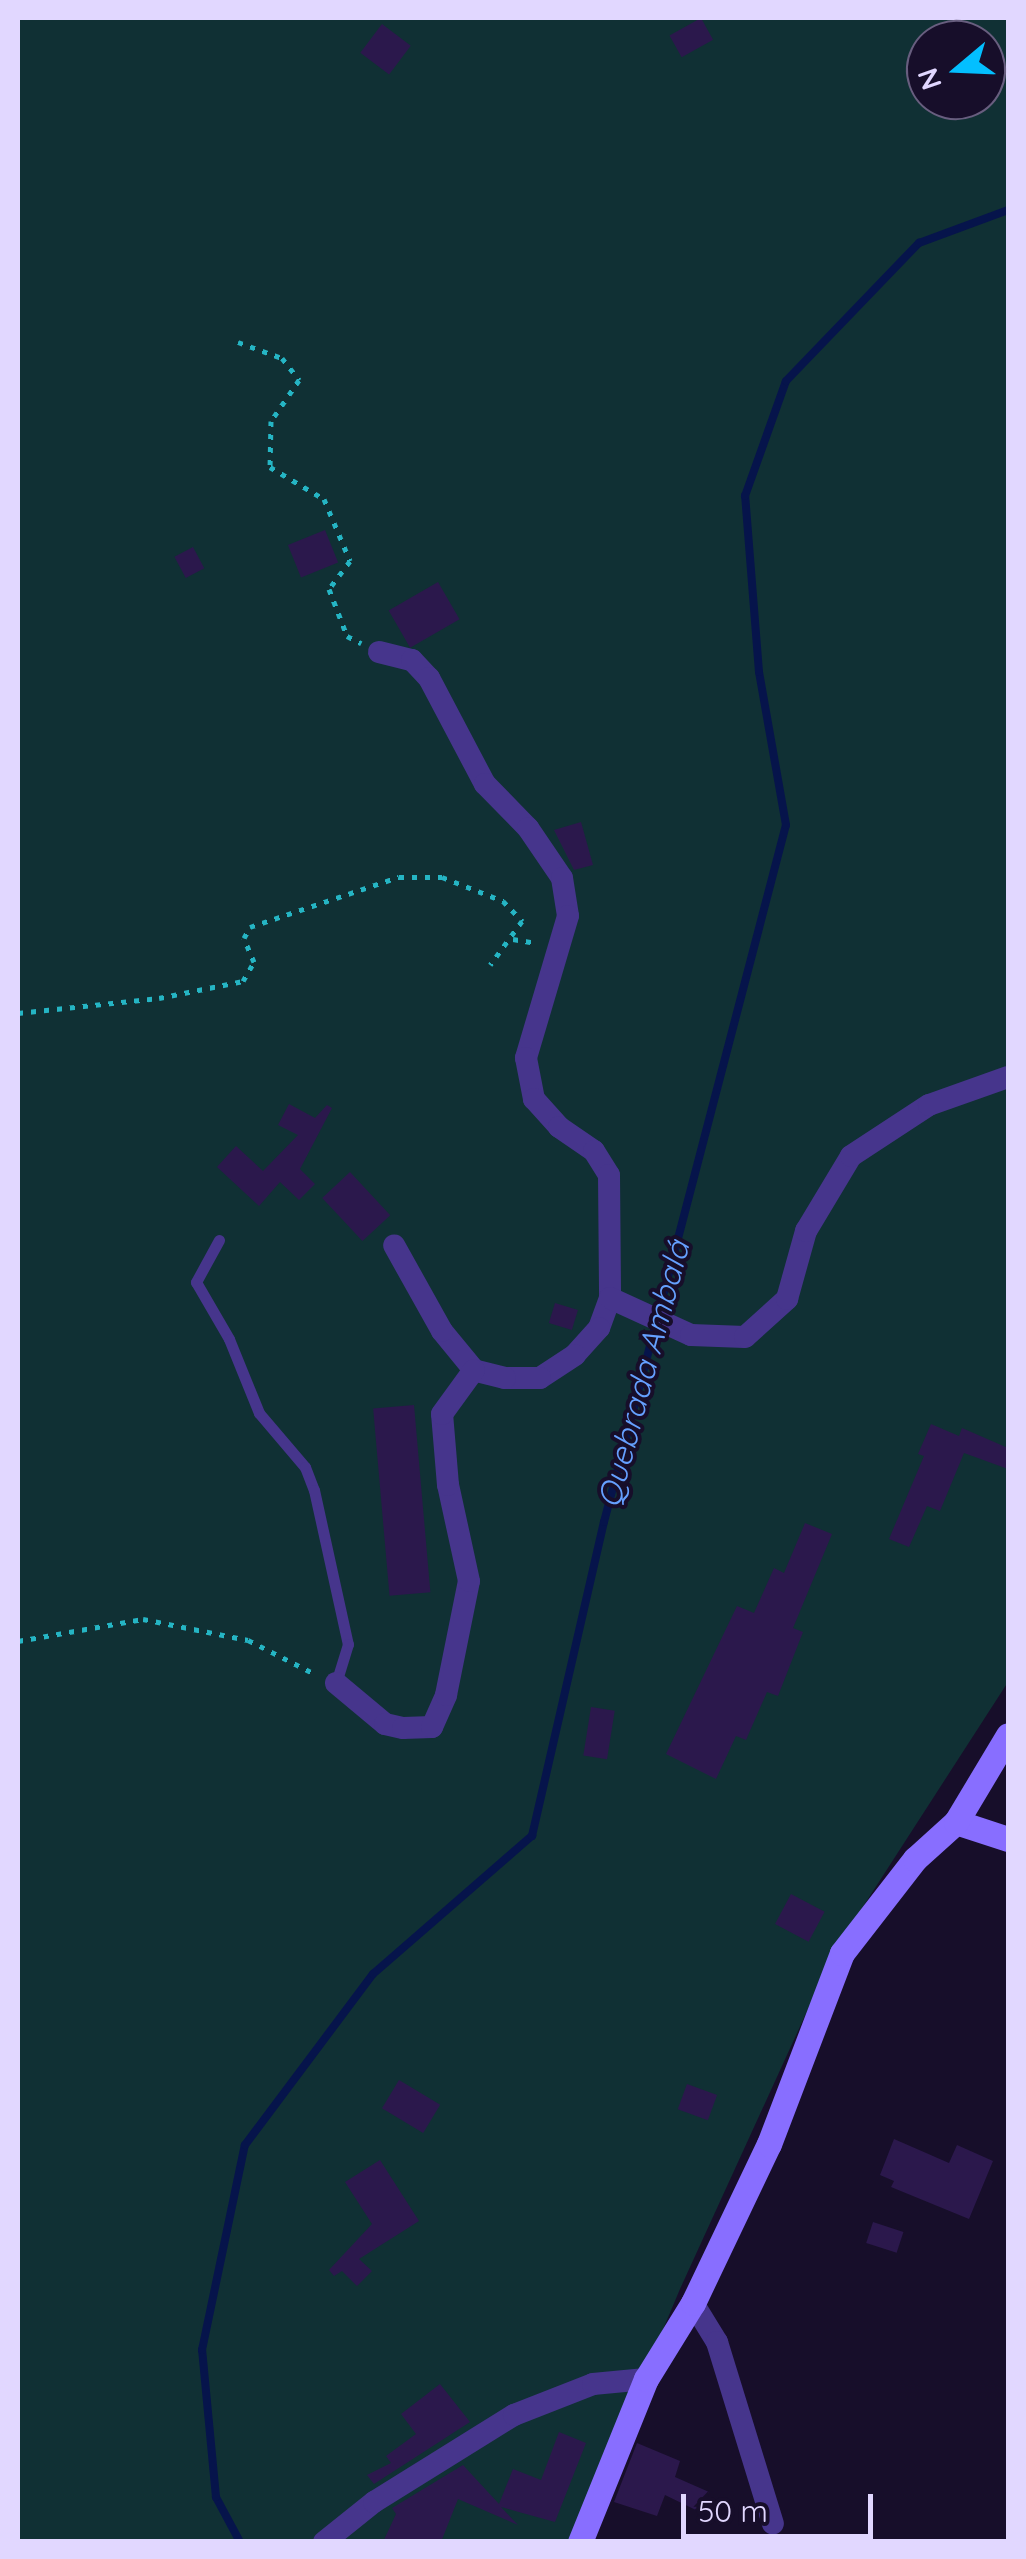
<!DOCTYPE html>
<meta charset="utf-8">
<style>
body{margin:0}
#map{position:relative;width:1026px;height:2559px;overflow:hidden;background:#170e2a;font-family:Quicksand,sans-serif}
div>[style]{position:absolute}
.green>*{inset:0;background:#103034}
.stream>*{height:8px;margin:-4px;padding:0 4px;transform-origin:4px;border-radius:4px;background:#06144b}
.building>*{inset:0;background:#2b184c;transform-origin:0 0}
.path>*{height:5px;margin-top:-2.5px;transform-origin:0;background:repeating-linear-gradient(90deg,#25b5c4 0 5px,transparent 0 13px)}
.lane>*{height:11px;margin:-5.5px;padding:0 5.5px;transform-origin:5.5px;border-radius:5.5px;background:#46358c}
.street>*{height:22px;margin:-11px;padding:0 11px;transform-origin:11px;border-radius:11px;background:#46358c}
.secondary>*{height:25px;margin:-12.5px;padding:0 12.5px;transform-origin:12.5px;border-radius:12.5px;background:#886eff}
span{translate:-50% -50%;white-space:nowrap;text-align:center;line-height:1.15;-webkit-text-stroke:8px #170e2a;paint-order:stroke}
.water-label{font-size:32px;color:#65a0ff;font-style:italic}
.frame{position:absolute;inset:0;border:20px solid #e1d7ff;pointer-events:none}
.north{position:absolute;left:906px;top:20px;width:100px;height:100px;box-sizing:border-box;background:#170e2a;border:2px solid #685e7f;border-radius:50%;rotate:251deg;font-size:28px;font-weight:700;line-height:40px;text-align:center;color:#e1d7ff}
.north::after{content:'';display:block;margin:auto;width:35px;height:45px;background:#03bfff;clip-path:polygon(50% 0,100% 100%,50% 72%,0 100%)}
.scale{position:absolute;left:681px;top:2494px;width:192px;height:45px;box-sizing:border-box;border:5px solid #e1d7ff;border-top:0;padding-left:12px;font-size:30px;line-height:35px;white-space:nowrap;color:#e1d7ff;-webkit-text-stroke:8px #170e2a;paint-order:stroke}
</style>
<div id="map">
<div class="green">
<i style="clip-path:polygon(evenodd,18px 18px,1008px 18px,1008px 1682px,835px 1950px,680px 2289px,574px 2541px,18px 2541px,18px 18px,926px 40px,986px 40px,986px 100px,926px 100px,926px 40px)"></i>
</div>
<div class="stream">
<i style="left:240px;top:2542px;width:51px;rotate:-118.1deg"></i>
<i style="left:216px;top:2497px;width:148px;rotate:-95.4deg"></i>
<i style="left:202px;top:2350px;width:209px;rotate:-78.2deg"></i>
<i style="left:245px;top:2145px;width:214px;rotate:-53.2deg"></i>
<i style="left:373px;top:1974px;width:211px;rotate:-41deg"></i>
<i style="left:532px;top:1836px;width:322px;rotate:-77.1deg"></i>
<i style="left:604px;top:1522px;width:720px;rotate:-75.37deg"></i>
<i style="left:786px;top:825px;width:155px;rotate:-100deg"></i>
<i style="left:759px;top:672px;width:177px;rotate:-94.5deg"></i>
<i style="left:745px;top:496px;width:122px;rotate:-70.4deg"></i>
<i style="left:786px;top:381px;width:192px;rotate:-46.1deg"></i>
<i style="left:919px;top:243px;width:95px;rotate:-20.3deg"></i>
</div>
<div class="building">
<i style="left:701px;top:18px;width:25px;height:36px;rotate:61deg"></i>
<i style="left:382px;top:24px;width:36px;height:36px;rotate:37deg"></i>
<i style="left:325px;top:530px;width:35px;height:40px;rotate:68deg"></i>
<i style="left:193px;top:547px;width:24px;height:21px;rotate:62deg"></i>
<i style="left:438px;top:582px;width:43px;height:57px;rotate:60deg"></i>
<i style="clip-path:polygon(581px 822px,593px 865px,574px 870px,554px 830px)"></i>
<i style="clip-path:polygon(289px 1104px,315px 1118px,327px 1105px,332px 1108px,300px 1169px,315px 1184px,299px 1200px,280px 1182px,259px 1206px,217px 1167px,236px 1146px,263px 1171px,298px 1135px,278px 1125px)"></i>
<i style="left:350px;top:1172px;width:59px;height:38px;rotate:47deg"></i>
<i style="left:555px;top:1303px;width:24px;height:21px;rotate:17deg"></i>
<i style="left:414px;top:1405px;width:188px;height:41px;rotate:85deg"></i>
<i style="clip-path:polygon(931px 1424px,959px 1436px,962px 1428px,1008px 1448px,1008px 1469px,964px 1453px,940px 1511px,927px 1506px,909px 1547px,889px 1539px,924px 1456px,918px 1454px)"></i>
<i style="clip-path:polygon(805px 1523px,832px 1534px,793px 1628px,803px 1632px,778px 1696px,767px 1692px,746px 1740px,736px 1736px,716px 1779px,666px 1754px,737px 1606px,754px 1613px,774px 1568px,784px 1573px)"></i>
<i style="left:591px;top:1707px;width:24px;height:49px;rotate:9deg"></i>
<i style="left:791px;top:1894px;width:38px;height:34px;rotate:28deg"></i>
<i style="left:399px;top:2080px;width:48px;height:33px;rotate:31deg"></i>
<i style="left:687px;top:2084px;width:32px;height:27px;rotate:20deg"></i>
<i style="clip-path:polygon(894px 2139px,949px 2163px,957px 2145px,993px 2161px,969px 2219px,891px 2187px,894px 2181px,880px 2175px)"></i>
<i style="clip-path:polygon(380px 2160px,419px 2221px,359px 2259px,372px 2271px,357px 2286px,342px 2271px,334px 2276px,329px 2270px,372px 2224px,345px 2182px)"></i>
<i style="left:873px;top:2222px;width:32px;height:22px;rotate:18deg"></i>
<i style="clip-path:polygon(440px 2384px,470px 2422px,374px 2484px,367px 2475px,391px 2463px,386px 2456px,416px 2434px,401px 2414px)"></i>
<i style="clip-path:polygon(559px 2432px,586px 2443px,555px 2522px,501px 2507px,518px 2525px,458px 2499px,441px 2542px,383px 2542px,396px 2514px,392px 2508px,463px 2465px,499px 2504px,513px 2469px,541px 2480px)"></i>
<i style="clip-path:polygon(637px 2443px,680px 2461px,675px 2477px,709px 2492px,700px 2512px,665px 2495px,657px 2516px,614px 2502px)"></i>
</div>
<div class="path">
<i style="left:238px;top:342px;width:47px;rotate:20deg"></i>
<i style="left:282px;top:358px;width:28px;rotate:52deg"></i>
<i style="left:299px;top:380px;width:50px;rotate:124.3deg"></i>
<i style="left:271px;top:421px;width:46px;rotate:91.2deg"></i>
<i style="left:270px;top:467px;width:63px;rotate:30.7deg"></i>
<i style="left:324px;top:499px;width:67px;rotate:67.2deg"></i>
<i style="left:350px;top:561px;width:35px;rotate:127deg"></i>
<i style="left:329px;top:589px;width:50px;rotate:69deg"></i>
<i style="left:347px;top:636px;width:16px;rotate:27deg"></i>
<i style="left:513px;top:939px;width:22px;rotate:10deg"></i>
<i style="left:18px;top:1013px;width:142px;rotate:-6.1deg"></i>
<i style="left:159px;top:998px;width:86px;rotate:-11.4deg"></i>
<i style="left:243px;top:981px;width:22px;rotate:-60deg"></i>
<i style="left:254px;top:962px;width:26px;rotate:-113deg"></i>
<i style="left:244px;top:938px;width:13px;rotate:-61deg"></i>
<i style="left:250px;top:927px;width:157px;rotate:-18.6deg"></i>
<i style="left:399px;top:877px;width:43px"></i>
<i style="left:442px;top:877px;width:66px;rotate:21.5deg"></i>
<i style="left:503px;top:901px;width:28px;rotate:46deg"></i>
<i style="left:522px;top:921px;width:54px;rotate:126deg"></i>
<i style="left:18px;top:1641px;width:127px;rotate:-10deg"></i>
<i style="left:143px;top:1619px;width:107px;rotate:11.3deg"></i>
<i style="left:248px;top:1640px;width:75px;rotate:26.9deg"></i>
</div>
<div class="lane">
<i style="left:219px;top:1240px;width:48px;rotate:118.7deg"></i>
<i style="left:196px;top:1282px;width:66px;rotate:59.9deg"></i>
<i style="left:229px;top:1339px;width:80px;rotate:67.9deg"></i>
<i style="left:259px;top:1413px;width:71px;rotate:49.6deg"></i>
<i style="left:305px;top:1467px;width:25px;rotate:69deg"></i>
<i style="left:314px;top:1490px;width:158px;rotate:77.6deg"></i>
<i style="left:348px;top:1644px;width:41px;rotate:107.1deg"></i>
</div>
<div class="street">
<i style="left:379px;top:652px;width:34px;rotate:14deg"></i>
<i style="left:412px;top:660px;width:25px;rotate:47deg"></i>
<i style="left:429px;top:678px;width:120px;rotate:62.2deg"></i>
<i style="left:485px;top:784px;width:62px;rotate:45.7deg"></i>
<i style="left:528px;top:828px;width:60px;rotate:55.8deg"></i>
<i style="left:562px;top:878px;width:38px;rotate:81deg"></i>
<i style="left:568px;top:916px;width:148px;rotate:106.5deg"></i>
<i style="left:526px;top:1058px;width:42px;rotate:79deg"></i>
<i style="left:534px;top:1099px;width:38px;rotate:48deg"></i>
<i style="left:559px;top:1127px;width:42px;rotate:34.4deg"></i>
<i style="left:594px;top:1151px;width:28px;rotate:58deg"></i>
<i style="left:609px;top:1175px;width:123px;rotate:89.5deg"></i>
<i style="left:610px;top:1298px;width:32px;rotate:110deg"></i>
<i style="left:599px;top:1328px;width:36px;rotate:132deg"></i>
<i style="left:575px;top:1355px;width:42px;rotate:146.7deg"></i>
<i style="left:540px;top:1378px;width:35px;rotate:180deg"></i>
<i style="left:505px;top:1378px;width:32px;rotate:-166deg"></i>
<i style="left:474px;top:1370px;width:50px;rotate:-129.4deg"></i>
<i style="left:442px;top:1331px;width:98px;rotate:-119.2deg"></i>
<i style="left:610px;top:1298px;width:89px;rotate:24.6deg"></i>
<i style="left:691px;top:1335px;width:54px;rotate:2.1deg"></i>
<i style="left:745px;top:1337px;width:57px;rotate:-42.1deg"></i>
<i style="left:787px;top:1299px;width:71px;rotate:-74.4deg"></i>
<i style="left:806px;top:1231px;width:87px;rotate:-59deg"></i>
<i style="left:851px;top:1156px;width:93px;rotate:-33.2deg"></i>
<i style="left:929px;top:1105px;width:84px;rotate:-19.5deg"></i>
<i style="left:336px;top:1683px;width:64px;rotate:39.9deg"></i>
<i style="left:385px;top:1724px;width:18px;rotate:13deg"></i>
<i style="left:403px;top:1728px;width:29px;rotate:-2deg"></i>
<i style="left:432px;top:1727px;width:35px;rotate:-66deg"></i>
<i style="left:446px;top:1695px;width:116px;rotate:-78.6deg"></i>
<i style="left:469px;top:1581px;width:98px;rotate:-102.3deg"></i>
<i style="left:448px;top:1485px;width:71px;rotate:-94.8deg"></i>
<i style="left:442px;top:1414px;width:54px;rotate:-54deg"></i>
<i style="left:693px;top:2303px;width:46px;rotate:58.4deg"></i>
<i style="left:717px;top:2342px;width:190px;rotate:72.9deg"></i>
<i style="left:324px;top:2542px;width:64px;rotate:-38.7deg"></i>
<i style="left:374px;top:2502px;width:165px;rotate:-31.9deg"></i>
<i style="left:514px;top:2415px;width:85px;rotate:-21.4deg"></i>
<i style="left:593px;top:2384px;width:53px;rotate:-5.4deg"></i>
</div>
<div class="secondary">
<i style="left:956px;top:1822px;width:55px;rotate:18.1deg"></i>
<i style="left:580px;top:2542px;width:176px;rotate:-68deg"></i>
<i style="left:646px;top:2379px;width:89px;rotate:-58.3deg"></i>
<i style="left:693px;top:2303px;width:176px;rotate:-64.5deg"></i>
<i style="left:769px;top:2144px;width:204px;rotate:-69.1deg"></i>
<i style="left:842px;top:1953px;width:119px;rotate:-52.2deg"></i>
<i style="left:915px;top:1859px;width:55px;rotate:-42.1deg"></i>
<i style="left:956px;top:1822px;width:101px;rotate:-59.1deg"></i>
</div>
<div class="water-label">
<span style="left:643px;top:1374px;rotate:-75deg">Quebrada Ambalá</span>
</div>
<div class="frame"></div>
<div class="north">N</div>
<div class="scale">50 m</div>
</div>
